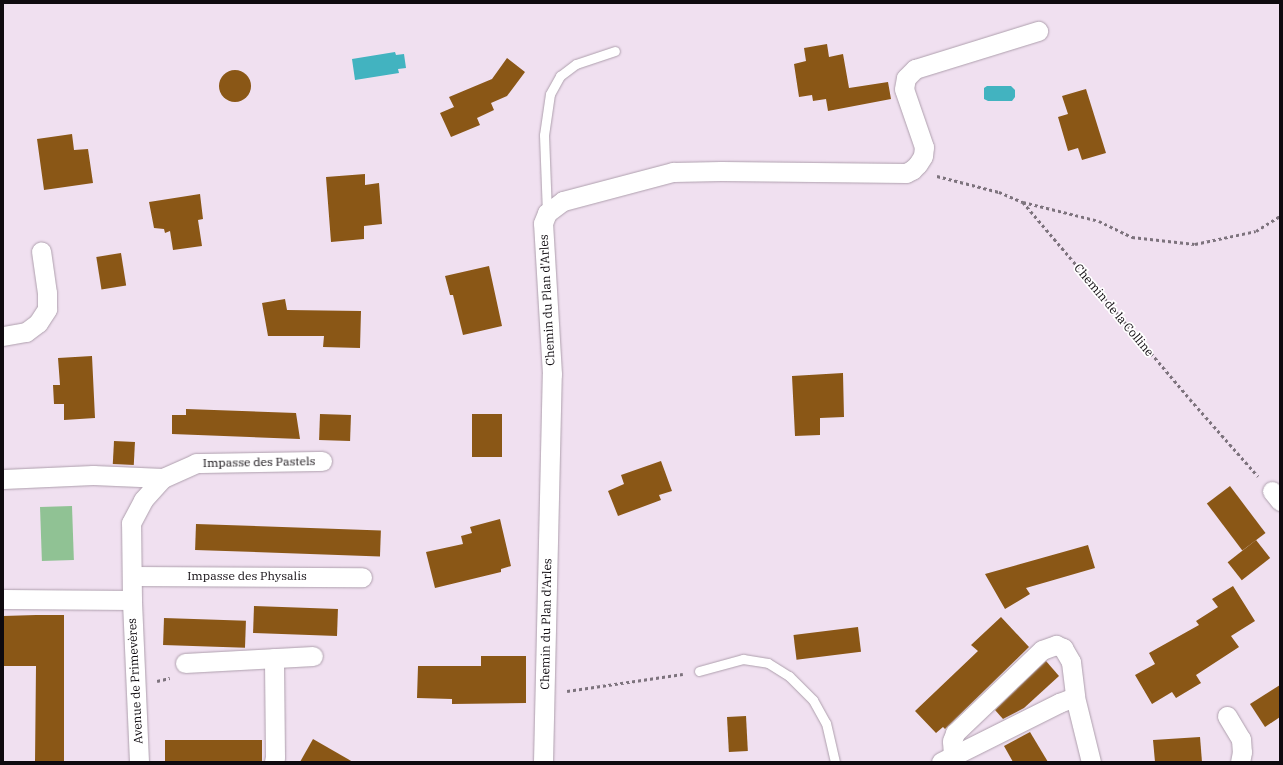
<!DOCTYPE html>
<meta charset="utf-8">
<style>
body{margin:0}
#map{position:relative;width:1283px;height:765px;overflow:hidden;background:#f0e0f0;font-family:"IBM Plex Serif",serif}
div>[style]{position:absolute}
.green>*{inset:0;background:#90c294;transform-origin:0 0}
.water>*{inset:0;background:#42b3c0}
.building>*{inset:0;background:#8a5716;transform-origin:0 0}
.round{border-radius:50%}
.path>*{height:2.5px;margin-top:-1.25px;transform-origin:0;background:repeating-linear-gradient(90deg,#7d737d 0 3px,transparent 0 6px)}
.roads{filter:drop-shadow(0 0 1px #ae9fad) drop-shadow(0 0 1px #ae9fad)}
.lane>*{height:9px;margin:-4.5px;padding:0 4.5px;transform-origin:4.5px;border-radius:4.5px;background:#fff}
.street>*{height:19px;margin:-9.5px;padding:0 9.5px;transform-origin:9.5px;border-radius:9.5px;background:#fff}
span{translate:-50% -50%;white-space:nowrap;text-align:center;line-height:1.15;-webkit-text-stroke:3.5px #fff;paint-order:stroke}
.street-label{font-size:12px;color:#0f0a0f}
.frame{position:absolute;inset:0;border:4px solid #0f0a0f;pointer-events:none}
</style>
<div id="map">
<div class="green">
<i style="left:72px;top:506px;width:54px;height:32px;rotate:88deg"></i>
</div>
<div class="water">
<i style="clip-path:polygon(395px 52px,396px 55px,404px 54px,406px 68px,398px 69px,399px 73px,355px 80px,352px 59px)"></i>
<i style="clip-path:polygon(987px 86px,1011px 86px,1015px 90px,1015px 97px,1012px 101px,988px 101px,984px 99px,984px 88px)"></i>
</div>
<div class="building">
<i style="clip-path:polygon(827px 44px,829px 57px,843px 54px,849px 88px,888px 82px,891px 99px,828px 111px,826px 99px,813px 101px,812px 95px,799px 97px,794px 64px,806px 61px,804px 48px)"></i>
<i style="clip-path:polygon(507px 58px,525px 72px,507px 96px,491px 103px,494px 110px,477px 118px,480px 125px,451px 137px,440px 113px,454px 107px,449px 97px,492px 79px)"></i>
<i class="round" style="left:219px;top:70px;width:32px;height:32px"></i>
<i style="clip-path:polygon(1086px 89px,1106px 153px,1082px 160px,1078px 148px,1068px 151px,1058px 117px,1068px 114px,1062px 96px)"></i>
<i style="clip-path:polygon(72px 134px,74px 150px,88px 149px,93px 183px,44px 190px,37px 139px)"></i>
<i style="clip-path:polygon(365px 174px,365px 185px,379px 183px,382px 224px,364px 226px,364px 239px,331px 242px,326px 177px)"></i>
<i style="clip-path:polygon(200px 194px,203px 219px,198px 220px,202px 246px,173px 250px,170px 231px,165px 233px,164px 229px,154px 228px,149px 202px)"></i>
<i style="left:121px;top:253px;width:33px;height:25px;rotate:81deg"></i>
<i style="clip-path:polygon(489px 266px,502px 326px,463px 335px,453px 295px,450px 295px,445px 276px)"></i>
<i style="clip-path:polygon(285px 299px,287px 310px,361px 311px,360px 348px,323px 347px,324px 336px,268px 336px,262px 303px)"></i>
<i style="clip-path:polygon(92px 356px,95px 418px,64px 420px,64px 404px,54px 404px,53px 385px,60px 385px,58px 358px)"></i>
<i style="clip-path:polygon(843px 373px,844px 417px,820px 418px,820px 435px,795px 436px,792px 376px)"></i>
<i style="clip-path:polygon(186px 409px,296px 413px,300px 439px,172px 434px,172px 415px,186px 415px)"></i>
<i style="left:320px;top:414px;width:31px;height:26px;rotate:2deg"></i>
<i style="left:502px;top:414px;width:43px;height:30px;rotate:90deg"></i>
<i style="left:114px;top:441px;width:21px;height:23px;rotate:3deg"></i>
<i style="clip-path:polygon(661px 461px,672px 491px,659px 495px,661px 500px,618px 516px,608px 491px,624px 484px,621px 475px)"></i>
<i style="left:1230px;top:486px;width:59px;height:29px;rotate:53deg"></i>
<i style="clip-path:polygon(500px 519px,511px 566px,501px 569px,501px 572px,435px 588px,426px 552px,463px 544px,461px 536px,472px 533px,470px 527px)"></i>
<i style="left:196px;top:524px;width:185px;height:26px;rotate:2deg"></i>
<i style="left:1256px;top:540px;width:23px;height:36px;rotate:52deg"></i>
<i style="clip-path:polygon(1088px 545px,1095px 568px,1026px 588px,1030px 594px,1005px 609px,985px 574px)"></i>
<i style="clip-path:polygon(1233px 586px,1255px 621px,1231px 636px,1239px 647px,1196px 675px,1201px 683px,1176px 698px,1172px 692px,1152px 704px,1135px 675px,1155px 664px,1149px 653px,1199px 625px,1196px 621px,1218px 607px,1212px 599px)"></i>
<i style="left:254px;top:606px;width:84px;height:27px;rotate:2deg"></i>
<i style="clip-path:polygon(36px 615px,64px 615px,64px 762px,35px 762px,36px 666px,3px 666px,3px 616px)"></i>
<i style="clip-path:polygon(1001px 617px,1029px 647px,945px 729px,943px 727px,936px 733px,915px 711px,978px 651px,971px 645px)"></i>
<i style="left:164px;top:618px;width:82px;height:27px;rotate:2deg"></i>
<i style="left:858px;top:627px;width:25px;height:65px;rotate:83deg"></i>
<i style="clip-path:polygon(481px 656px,526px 656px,526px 703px,452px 704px,452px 699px,417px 698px,418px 666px,481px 666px)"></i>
<i style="clip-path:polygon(1046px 661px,1059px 676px,1024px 708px,1003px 719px,995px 710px)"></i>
<i style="clip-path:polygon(1280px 685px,1280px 717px,1265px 727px,1250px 704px)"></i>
<i style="left:746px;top:716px;width:35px;height:19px;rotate:87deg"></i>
<i style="clip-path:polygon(1030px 732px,1048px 762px,1013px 762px,1004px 746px)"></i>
<i style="clip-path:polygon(1200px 737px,1202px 762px,1155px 762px,1153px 740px)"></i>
<i style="clip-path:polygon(313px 739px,353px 762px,300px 762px)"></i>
<i style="left:165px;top:740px;width:97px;height:22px"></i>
</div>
<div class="path">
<i style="left:937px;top:176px;width:64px;rotate:14.5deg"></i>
<i style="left:999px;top:192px;width:26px;rotate:23deg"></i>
<i style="left:1023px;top:202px;width:258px;rotate:49.7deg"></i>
<i style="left:1190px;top:399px;width:103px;rotate:48.6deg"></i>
<i style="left:1023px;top:202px;width:78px;rotate:14deg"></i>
<i style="left:1099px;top:221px;width:37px;rotate:26deg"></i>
<i style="left:1132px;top:237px;width:63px;rotate:6.3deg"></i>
<i style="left:1195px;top:244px;width:62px;rotate:-12deg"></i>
<i style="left:1256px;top:231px;width:28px;rotate:-32deg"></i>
<i style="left:157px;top:681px;width:13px;rotate:-13deg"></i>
<i style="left:567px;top:691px;width:117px;rotate:-8.3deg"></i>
</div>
<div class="roads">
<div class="lane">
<i style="left:547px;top:213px;width:78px;rotate:-92.2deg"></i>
<i style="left:544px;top:135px;width:41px;rotate:-81.7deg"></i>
<i style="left:550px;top:94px;width:21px;rotate:-61deg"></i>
<i style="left:560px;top:76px;width:20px;rotate:-37deg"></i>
<i style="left:576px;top:64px;width:41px;rotate:-18.4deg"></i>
<i style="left:699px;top:671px;width:46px;rotate:-15.3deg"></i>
<i style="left:743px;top:659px;width:25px;rotate:9deg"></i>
<i style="left:768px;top:663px;width:25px;rotate:32deg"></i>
<i style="left:789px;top:676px;width:34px;rotate:45deg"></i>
<i style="left:813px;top:700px;width:26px;rotate:61deg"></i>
<i style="left:826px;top:723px;width:40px;rotate:77deg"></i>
</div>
<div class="street">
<i style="left:3px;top:336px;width:23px;rotate:-10deg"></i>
<i style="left:26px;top:332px;width:15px;rotate:-37deg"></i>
<i style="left:38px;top:323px;width:17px;rotate:-57deg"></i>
<i style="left:47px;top:309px;width:16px;rotate:-90deg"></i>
<i style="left:47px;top:293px;width:42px;rotate:-98.1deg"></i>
<i style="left:3px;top:479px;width:90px;rotate:-2.5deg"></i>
<i style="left:93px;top:475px;width:70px;rotate:2.5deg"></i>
<i style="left:1272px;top:491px;width:13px;rotate:51deg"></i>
<i style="left:133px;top:576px;width:229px;rotate:0.3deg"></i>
<i style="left:3px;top:599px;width:129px;rotate:0.4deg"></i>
<i style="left:185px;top:663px;width:128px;rotate:-3.1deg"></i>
<i style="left:1227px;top:716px;width:27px;rotate:59deg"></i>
<i style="left:1241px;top:739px;width:13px;rotate:86deg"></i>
<i style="left:1242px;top:752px;width:10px;rotate:101deg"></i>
<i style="left:953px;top:755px;width:14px;rotate:-94deg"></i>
<i style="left:952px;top:741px;width:9px;rotate:-69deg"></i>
<i style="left:955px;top:733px;width:120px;rotate:-43.7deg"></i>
<i style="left:1042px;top:650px;width:15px;rotate:-20deg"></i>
<i style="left:1056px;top:645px;width:8px;rotate:23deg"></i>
<i style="left:1063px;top:648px;width:16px;rotate:60deg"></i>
<i style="left:1071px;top:662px;width:35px;rotate:83deg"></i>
<i style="left:1075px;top:697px;width:67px;rotate:76.2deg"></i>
<i style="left:139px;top:762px;width:162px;rotate:-92.5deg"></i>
<i style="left:132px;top:600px;width:77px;rotate:-90.7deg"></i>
<i style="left:131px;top:523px;width:26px;rotate:-62deg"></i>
<i style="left:143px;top:500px;width:30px;rotate:-48deg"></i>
<i style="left:163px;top:478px;width:36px;rotate:-24deg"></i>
<i style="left:196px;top:463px;width:126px;rotate:-0.9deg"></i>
<i style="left:274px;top:762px;width:5px;rotate:-79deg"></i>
<i style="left:275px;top:757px;width:99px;rotate:-90.6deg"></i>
<i style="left:543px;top:762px;width:388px;rotate:-88.7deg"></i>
<i style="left:552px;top:374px;width:151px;rotate:-93.4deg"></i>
<i style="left:543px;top:223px;width:11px;rotate:-68deg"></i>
<i style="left:547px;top:213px;width:20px;rotate:-37deg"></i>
<i style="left:563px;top:201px;width:114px;rotate:-14.8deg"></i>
<i style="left:673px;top:172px;width:48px;rotate:-1.2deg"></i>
<i style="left:721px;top:171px;width:185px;rotate:0.6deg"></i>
<i style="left:906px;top:173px;width:7px;rotate:-27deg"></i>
<i style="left:912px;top:170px;width:8px;rotate:-45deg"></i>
<i style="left:918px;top:164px;width:9px;rotate:-58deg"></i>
<i style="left:923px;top:156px;width:9px;rotate:-84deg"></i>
<i style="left:924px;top:147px;width:61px;rotate:-109deg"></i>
<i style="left:904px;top:89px;width:11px;rotate:-80deg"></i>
<i style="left:906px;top:78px;width:13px;rotate:-45deg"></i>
<i style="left:915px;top:69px;width:129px;rotate:-17.2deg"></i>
<i style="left:941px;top:762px;width:132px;rotate:-26.6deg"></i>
<i style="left:1059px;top:703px;width:17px;rotate:-21deg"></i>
</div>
</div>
<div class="street-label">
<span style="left:547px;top:300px;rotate:-93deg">Chemin du Plan d'Arles</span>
<span style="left:1114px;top:310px;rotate:50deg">Chemin de la Colline</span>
<span style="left:259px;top:462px;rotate:-1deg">Impasse des Pastels</span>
<span style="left:247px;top:576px">Impasse des Physalis</span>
<span style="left:546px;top:624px;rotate:-89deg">Chemin du Plan d'Arles</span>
<span style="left:135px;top:681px;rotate:-93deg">Avenue de Primevères</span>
</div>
<div class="frame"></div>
</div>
